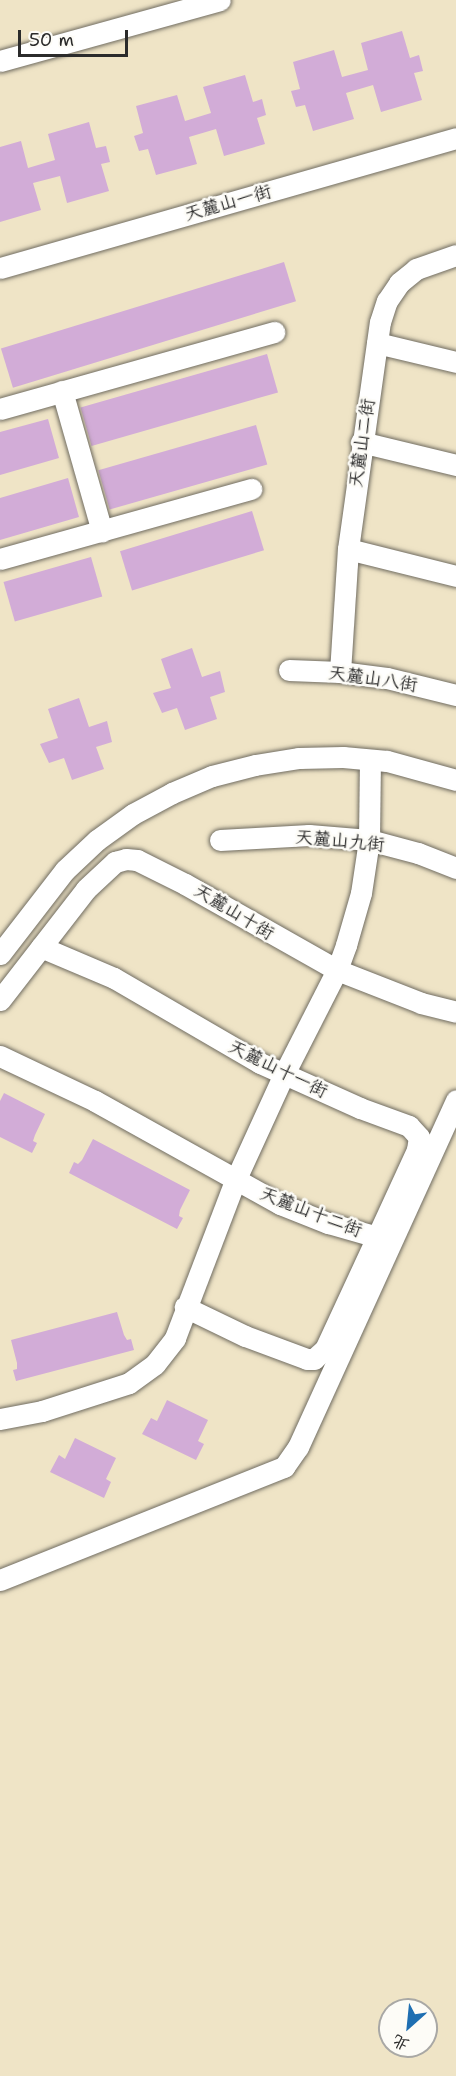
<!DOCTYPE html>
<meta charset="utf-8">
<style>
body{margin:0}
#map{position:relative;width:456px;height:2076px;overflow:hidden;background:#efe4c6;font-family:"Shantell Sans","LXGW WenKai TC",sans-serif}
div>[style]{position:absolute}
.building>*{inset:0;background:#d2acd7;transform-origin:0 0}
.roads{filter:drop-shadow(0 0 2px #706c61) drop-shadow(0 0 2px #706c61)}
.minor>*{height:21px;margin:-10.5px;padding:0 10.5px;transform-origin:10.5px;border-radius:10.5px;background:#fff}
span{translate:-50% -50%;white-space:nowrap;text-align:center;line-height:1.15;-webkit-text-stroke:5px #fdfcf7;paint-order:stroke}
.street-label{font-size:18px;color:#2b2b2b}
.north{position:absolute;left:378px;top:1998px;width:60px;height:60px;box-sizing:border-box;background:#fdfcf7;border:2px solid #a9a8a5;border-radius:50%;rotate:207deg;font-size:16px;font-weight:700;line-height:24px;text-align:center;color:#2b2b2b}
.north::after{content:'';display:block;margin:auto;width:21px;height:27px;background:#1f6fb2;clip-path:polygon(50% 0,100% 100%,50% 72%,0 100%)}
.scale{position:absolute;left:18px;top:30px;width:110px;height:27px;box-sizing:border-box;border:3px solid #2b2b2b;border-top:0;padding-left:8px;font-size:18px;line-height:21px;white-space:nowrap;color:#2b2b2b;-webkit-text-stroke:4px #fdfcf7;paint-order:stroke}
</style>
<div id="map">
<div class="building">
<i style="clip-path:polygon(402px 31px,410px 58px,419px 55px,423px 71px,414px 73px,422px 100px,381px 112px,373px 85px,346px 93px,354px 119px,313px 131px,305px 105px,296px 107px,291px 91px,300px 89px,293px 62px,334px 50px,342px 77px,368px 70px,361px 43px)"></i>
<i style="clip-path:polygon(245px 75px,253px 102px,262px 99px,266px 115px,257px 118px,265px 144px,224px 156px,216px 129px,189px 137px,197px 164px,156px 175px,148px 149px,139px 151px,134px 136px,143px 133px,136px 106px,177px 95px,185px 121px,211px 113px,203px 87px)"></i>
<i style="clip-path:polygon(89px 122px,96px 148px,106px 146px,110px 162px,101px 164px,109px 191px,67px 203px,60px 176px,33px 183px,41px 210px,0 222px,0 147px,21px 141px,28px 168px,55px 160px,48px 134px)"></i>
<i style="left:284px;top:262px;width:41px;height:296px;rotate:73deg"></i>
<i style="left:267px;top:354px;width:40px;height:194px;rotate:74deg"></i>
<i style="clip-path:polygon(48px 419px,59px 458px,0 475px,0 432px)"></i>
<i style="left:256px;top:425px;width:41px;height:164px;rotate:74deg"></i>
<i style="clip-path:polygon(68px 478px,79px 517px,0 540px,0 498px)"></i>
<i style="left:252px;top:511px;width:41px;height:138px;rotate:73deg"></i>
<i style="left:91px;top:557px;width:41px;height:91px;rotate:74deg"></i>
<i style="clip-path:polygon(192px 648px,202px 677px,220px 671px,225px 692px,210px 697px,217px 719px,185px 730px,177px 708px,162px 713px,153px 693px,171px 688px,161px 659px)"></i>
<i style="clip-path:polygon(79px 698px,89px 727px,107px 721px,112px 742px,96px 747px,104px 769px,72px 780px,64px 758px,49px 763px,40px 744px,58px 738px,48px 709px)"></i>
<i style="clip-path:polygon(4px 1093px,45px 1114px,35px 1135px,33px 1141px,37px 1143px,32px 1153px,0 1137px,0 1101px)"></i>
<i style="clip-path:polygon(93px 1139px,190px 1190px,180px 1210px,179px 1216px,183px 1218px,177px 1229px,69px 1173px,74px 1162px,78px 1164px,82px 1160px)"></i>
<i style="clip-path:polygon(117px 1312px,124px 1335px,127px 1340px,131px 1339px,134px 1350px,16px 1381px,13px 1370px,17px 1369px,17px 1363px,11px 1340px)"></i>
<i style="clip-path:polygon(167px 1400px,208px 1420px,198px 1441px,204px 1444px,196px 1460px,142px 1434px,151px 1418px,157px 1421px)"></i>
<i style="clip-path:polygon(75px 1438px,116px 1458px,106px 1479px,111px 1482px,104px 1498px,50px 1472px,59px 1455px,65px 1459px)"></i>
</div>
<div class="roads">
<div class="minor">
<i style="left:0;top:61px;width:228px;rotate:-15.5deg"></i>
<i style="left:0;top:268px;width:474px;rotate:-15.9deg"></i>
<i style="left:377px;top:343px;width:81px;rotate:13.5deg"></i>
<i style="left:62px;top:391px;width:146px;rotate:74.1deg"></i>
<i style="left:0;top:409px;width:285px;rotate:-15.7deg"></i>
<i style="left:361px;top:442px;width:98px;rotate:13.6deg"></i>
<i style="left:348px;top:549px;width:111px;rotate:14deg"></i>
<i style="left:0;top:559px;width:261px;rotate:-15.6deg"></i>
<i style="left:289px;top:670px;width:51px;rotate:2.2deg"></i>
<i style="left:340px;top:672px;width:47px;rotate:7.3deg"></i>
<i style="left:387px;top:678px;width:71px;rotate:13.8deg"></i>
<i style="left:340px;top:672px;width:123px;rotate:-86.3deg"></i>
<i style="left:348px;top:549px;width:229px;rotate:-82deg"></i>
<i style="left:380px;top:322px;width:22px;rotate:-72deg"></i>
<i style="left:387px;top:301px;width:22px;rotate:-56deg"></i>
<i style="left:399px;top:283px;width:22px;rotate:-39deg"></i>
<i style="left:416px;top:269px;width:42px;rotate:-19.3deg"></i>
<i style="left:220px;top:840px;width:89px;rotate:-3.2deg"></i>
<i style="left:309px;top:835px;width:60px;rotate:4.8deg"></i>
<i style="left:369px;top:840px;width:51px;rotate:14.9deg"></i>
<i style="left:418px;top:853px;width:41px;rotate:21.5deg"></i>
<i style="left:41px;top:947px;width:79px;rotate:23deg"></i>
<i style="left:114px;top:978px;width:169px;rotate:30.2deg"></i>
<i style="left:260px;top:1063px;width:110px;rotate:24.2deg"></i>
<i style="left:360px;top:1108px;width:52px;rotate:20.2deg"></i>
<i style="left:409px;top:1126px;width:15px;rotate:48deg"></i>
<i style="left:419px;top:1137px;width:13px;rotate:99deg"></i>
<i style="left:417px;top:1150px;width:96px;rotate:114.7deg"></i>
<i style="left:0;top:954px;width:106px;rotate:-52.3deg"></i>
<i style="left:65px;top:870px;width:44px;rotate:-43.2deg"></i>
<i style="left:97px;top:840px;width:44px;rotate:-35.8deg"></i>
<i style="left:133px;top:814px;width:44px;rotate:-28.3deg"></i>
<i style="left:172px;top:793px;width:43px;rotate:-23deg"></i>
<i style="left:212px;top:776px;width:44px;rotate:-14.3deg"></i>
<i style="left:255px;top:765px;width:45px;rotate:-9deg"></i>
<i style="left:299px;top:758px;width:44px;rotate:-1.3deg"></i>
<i style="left:343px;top:757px;width:44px;rotate:5.2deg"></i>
<i style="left:387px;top:761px;width:72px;rotate:15.4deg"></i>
<i style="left:0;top:1000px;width:140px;rotate:-52.2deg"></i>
<i style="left:86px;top:889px;width:40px;rotate:-43deg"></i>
<i style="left:115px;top:862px;width:11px;rotate:-15deg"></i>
<i style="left:126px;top:859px;width:11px;rotate:5deg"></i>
<i style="left:137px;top:860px;width:54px;rotate:26.6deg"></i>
<i style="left:185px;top:884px;width:175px;rotate:29.5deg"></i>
<i style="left:337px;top:970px;width:90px;rotate:21.4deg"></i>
<i style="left:421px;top:1003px;width:36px;rotate:14deg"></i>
<i style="left:0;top:1056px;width:105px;rotate:25.3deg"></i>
<i style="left:95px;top:1101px;width:212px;rotate:29.1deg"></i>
<i style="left:280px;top:1204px;width:52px;rotate:21.6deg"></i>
<i style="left:328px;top:1223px;width:51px;rotate:15.9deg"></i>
<i style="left:377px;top:1237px;width:123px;rotate:114.9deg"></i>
<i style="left:325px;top:1349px;width:15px;rotate:138deg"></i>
<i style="left:314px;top:1359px;width:7px;rotate:180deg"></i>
<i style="left:307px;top:1359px;width:66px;rotate:-159.6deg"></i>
<i style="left:245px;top:1336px;width:67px;rotate:-154.2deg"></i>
<i style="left:0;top:1419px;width:43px;rotate:-10.8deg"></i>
<i style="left:42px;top:1411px;width:91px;rotate:-17.8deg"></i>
<i style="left:129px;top:1383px;width:32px;rotate:-36deg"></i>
<i style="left:155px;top:1364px;width:33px;rotate:-52deg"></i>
<i style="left:175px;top:1338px;width:168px;rotate:-69.1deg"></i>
<i style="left:235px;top:1181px;width:118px;rotate:-65.4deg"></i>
<i style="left:284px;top:1074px;width:117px;rotate:-63deg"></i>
<i style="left:337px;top:970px;width:27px;rotate:-70deg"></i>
<i style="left:346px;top:945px;width:54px;rotate:-73.9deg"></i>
<i style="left:361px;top:893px;width:54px;rotate:-81.4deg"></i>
<i style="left:369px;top:840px;width:80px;rotate:-89.3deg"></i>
<i style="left:0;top:1580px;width:306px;rotate:-21.7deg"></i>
<i style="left:284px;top:1467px;width:24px;rotate:-55deg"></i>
<i style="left:298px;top:1447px;width:381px;rotate:-65.5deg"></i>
</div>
</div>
<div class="street-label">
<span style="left:228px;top:203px;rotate:-16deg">天麓山一街</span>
<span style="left:362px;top:443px;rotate:-82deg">天麓山二街</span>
<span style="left:373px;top:679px;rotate:8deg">天麓山八街</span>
<span style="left:340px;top:841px;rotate:5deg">天麓山九街</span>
<span style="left:234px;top:912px;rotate:31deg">天麓山十街</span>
<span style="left:278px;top:1069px;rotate:26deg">天麓山十一街</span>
<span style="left:311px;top:1212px;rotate:21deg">天麓山十二街</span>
</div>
<div class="north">北</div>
<div class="scale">50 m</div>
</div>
